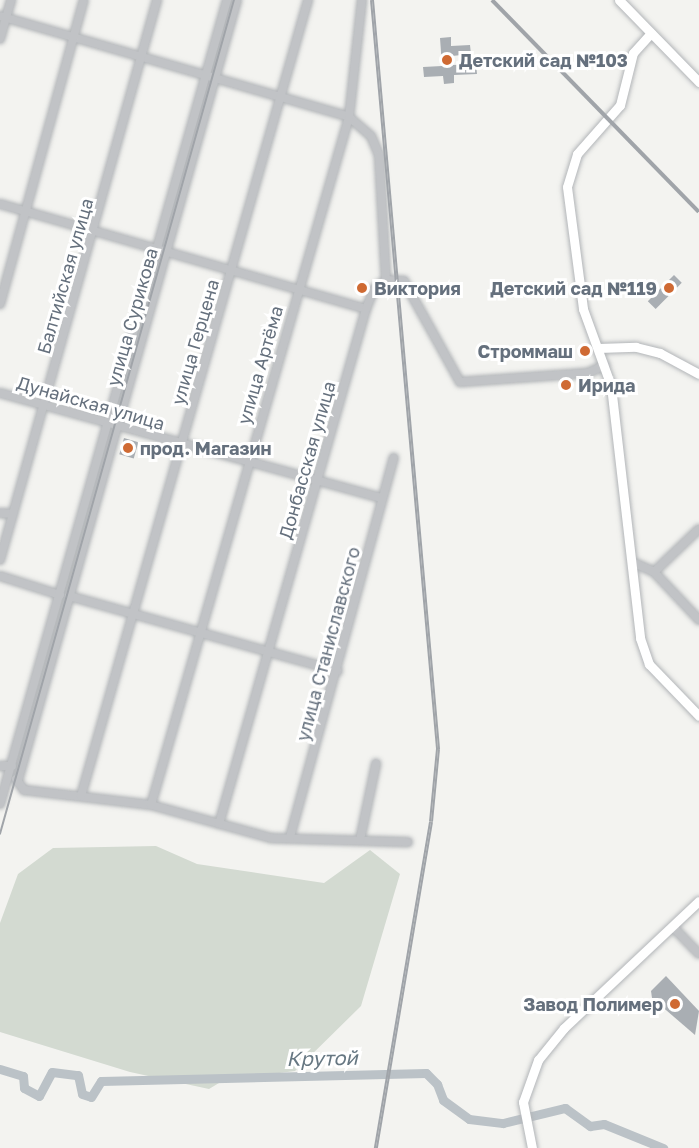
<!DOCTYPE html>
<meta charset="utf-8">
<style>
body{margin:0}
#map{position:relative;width:699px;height:1148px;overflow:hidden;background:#f3f3f0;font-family:"Golos Text",sans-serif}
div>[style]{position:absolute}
.green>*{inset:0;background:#d3dad1}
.river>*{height:9px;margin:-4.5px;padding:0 4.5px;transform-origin:4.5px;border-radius:4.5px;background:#bbc2c7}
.building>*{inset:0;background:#a9aeb3;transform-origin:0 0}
.roads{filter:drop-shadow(0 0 2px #b2b5b8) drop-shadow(0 0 2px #b2b5b8)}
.minor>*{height:8px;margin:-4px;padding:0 4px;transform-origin:4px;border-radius:4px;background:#c1c3c6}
.major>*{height:9px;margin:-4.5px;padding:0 4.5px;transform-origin:4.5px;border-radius:4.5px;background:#fff}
.tram>*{height:1.5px;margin:-0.75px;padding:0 0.75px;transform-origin:0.75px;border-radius:0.75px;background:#a0a4a9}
.rail>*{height:4px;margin-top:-2px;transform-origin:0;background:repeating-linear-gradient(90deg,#fff 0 4.5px,#a0a4a9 0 9px);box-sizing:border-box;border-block:2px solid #a0a4a9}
.dots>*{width:16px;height:16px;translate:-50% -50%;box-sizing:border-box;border:3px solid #fff;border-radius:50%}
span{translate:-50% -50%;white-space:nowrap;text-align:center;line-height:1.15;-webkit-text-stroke:6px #fff;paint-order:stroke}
.poi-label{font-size:18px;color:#65707d;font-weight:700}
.left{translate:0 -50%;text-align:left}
.right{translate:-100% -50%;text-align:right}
.street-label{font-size:18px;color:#65707d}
.water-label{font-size:20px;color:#667782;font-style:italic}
</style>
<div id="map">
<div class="green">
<i style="clip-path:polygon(156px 846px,197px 864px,324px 883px,370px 850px,400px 874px,361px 1006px,295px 1071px,224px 1080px,209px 1089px,130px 1072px,0 1032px,0 923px,18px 874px,53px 848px)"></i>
</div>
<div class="river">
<i style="left:0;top:1069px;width:24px;rotate:17deg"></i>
<i style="left:23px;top:1076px;width:12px;rotate:85deg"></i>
<i style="left:24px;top:1088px;width:17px;rotate:28deg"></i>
<i style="left:39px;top:1096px;width:27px;rotate:-62deg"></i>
<i style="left:52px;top:1072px;width:26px;rotate:7deg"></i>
<i style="left:78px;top:1075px;width:19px;rotate:78deg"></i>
<i style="left:82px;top:1094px;width:9px;rotate:18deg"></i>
<i style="left:91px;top:1097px;width:19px;rotate:-58deg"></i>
<i style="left:101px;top:1081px;width:325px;rotate:-1.4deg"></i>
<i style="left:426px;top:1073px;width:16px;rotate:45deg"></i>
<i style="left:437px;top:1084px;width:17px;rotate:69deg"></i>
<i style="left:443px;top:1100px;width:32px;rotate:36deg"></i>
<i style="left:469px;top:1119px;width:34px;rotate:7deg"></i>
<i style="left:503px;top:1123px;width:64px;rotate:-13.6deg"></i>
<i style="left:565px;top:1108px;width:31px;rotate:36deg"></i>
<i style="left:590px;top:1126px;width:14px;rotate:-8deg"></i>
<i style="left:604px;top:1124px;width:64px;rotate:22.1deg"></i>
</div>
<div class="building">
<i style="clip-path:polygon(451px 37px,451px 46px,470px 45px,471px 54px,452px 56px,453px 65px,476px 64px,477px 74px,454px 75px,454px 83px,444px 84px,443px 76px,424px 77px,423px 67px,442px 66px,440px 38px)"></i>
<i style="left:674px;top:275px;width:11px;height:37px;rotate:45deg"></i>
<i style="left:124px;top:438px;width:15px;height:17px;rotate:16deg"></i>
<i style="clip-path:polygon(666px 976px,699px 1011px,695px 1035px,652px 998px,651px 991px)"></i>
</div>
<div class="roads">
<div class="minor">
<i style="left:0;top:16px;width:363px;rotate:16.1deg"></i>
<i style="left:349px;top:117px;width:29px;rotate:41deg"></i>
<i style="left:371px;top:136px;width:21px;rotate:67deg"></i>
<i style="left:379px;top:155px;width:125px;rotate:86.8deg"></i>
<i style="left:0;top:39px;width:41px;rotate:-74.2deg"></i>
<i style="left:0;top:204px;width:381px;rotate:16deg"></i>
<i style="left:386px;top:280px;width:18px;rotate:3deg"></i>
<i style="left:404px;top:281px;width:115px;rotate:61deg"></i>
<i style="left:460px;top:382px;width:128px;rotate:-4deg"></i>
<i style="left:588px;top:373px;width:19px;rotate:-25deg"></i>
<i style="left:0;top:304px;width:315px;rotate:-74.6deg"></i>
<i style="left:0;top:393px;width:396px;rotate:15.4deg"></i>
<i style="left:0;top:513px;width:13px;rotate:4deg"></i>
<i style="left:0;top:560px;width:582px;rotate:-74.34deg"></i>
<i style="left:632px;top:562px;width:24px;rotate:24deg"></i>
<i style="left:654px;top:572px;width:66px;rotate:46.8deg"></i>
<i style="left:654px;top:572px;width:62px;rotate:-43.7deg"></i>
<i style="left:0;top:576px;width:63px;rotate:17.6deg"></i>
<i style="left:69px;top:596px;width:279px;rotate:15.6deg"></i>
<i style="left:0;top:766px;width:12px"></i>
<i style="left:16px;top:779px;width:14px;rotate:54deg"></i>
<i style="left:24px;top:790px;width:128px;rotate:6.7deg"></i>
<i style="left:151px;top:805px;width:124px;rotate:15.4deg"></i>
<i style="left:271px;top:838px;width:137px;rotate:1.7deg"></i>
<i style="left:18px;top:780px;width:810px;rotate:-74.32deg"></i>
<i style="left:81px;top:796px;width:828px;rotate:-74.08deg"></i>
<i style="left:0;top:804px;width:835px;rotate:-74.23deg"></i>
<i style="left:151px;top:805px;width:716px;rotate:-73.94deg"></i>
<i style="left:349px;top:117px;width:118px;rotate:-83.7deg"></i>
<i style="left:219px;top:824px;width:536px;rotate:-74.07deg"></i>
<i style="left:366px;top:309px;width:22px;rotate:-68deg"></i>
<i style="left:374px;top:289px;width:15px;rotate:-37deg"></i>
<i style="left:290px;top:837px;width:393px;rotate:-74.7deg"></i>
<i style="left:360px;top:840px;width:78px;rotate:-78.1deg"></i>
<i style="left:673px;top:927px;width:37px;rotate:46deg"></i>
</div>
<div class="major">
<i style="left:619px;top:0;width:115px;rotate:45.7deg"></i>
<i style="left:651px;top:33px;width:27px;rotate:132deg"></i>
<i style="left:633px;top:53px;width:54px;rotate:104deg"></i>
<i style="left:620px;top:105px;width:65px;rotate:131.3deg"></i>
<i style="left:577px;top:154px;width:34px;rotate:107deg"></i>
<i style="left:567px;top:187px;width:123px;rotate:82.5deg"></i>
<i style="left:583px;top:309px;width:82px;rotate:70deg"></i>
<i style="left:611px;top:386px;width:254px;rotate:83.4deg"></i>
<i style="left:640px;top:638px;width:28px;rotate:71deg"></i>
<i style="left:649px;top:664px;width:72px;rotate:46.1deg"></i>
<i style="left:598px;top:348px;width:38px;rotate:-2deg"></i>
<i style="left:636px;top:347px;width:25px;rotate:14deg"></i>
<i style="left:660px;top:353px;width:44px;rotate:28.3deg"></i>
<i style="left:532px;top:1148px;width:47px;rotate:-101.1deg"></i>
<i style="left:523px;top:1102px;width:45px;rotate:-70.3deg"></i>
<i style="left:538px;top:1060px;width:41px;rotate:-50.9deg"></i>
<i style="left:564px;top:1028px;width:185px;rotate:-43.3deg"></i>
</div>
</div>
<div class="tram">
<i style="left:0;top:834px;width:866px;rotate:-74.33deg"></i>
</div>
<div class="rail">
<i style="left:372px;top:0;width:752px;rotate:84.96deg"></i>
<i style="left:438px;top:749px;width:73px;rotate:95.5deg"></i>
<i style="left:431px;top:822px;width:331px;rotate:99.6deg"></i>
<i style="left:492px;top:0;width:296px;rotate:45.7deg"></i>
</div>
<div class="dots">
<i style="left:447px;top:60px;background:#cf6a33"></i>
<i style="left:362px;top:288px;background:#cf6a33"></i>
<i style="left:669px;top:288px;background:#cf6a33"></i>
<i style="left:585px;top:351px;background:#cf6a33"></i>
<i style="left:566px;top:385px;background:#cf6a33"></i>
<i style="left:128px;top:448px;background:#cf6a33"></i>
<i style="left:675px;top:1004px;background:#cf6a33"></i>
</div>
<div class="poi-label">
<span class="left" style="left:459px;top:60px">Детский сад №103</span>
<span class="left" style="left:374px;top:288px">Виктория</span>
<span class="right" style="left:657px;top:288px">Детский сад №119</span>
<span class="right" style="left:573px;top:351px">Строммаш</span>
<span class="left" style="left:578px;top:385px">Ирида</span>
<span class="left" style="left:140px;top:448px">прод. Магазин</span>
<span class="right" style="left:663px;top:1004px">Завод Полимер</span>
</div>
<div class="street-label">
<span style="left:65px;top:276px;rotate:-74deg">Балтийская улица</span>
<span style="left:132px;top:317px;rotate:-74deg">улица Сурикова</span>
<span style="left:195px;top:342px;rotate:-74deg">улица Герцена</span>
<span style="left:260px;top:365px;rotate:-74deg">улица Артёма</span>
<span style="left:91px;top:403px;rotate:16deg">Дунайская улица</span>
<span style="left:307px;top:460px;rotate:-74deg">Донбасская улица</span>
<span style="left:328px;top:644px;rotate:-75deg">улица Станиславского</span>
</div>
<div class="water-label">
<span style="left:322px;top:1058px;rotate:-1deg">Крутой</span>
</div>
</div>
